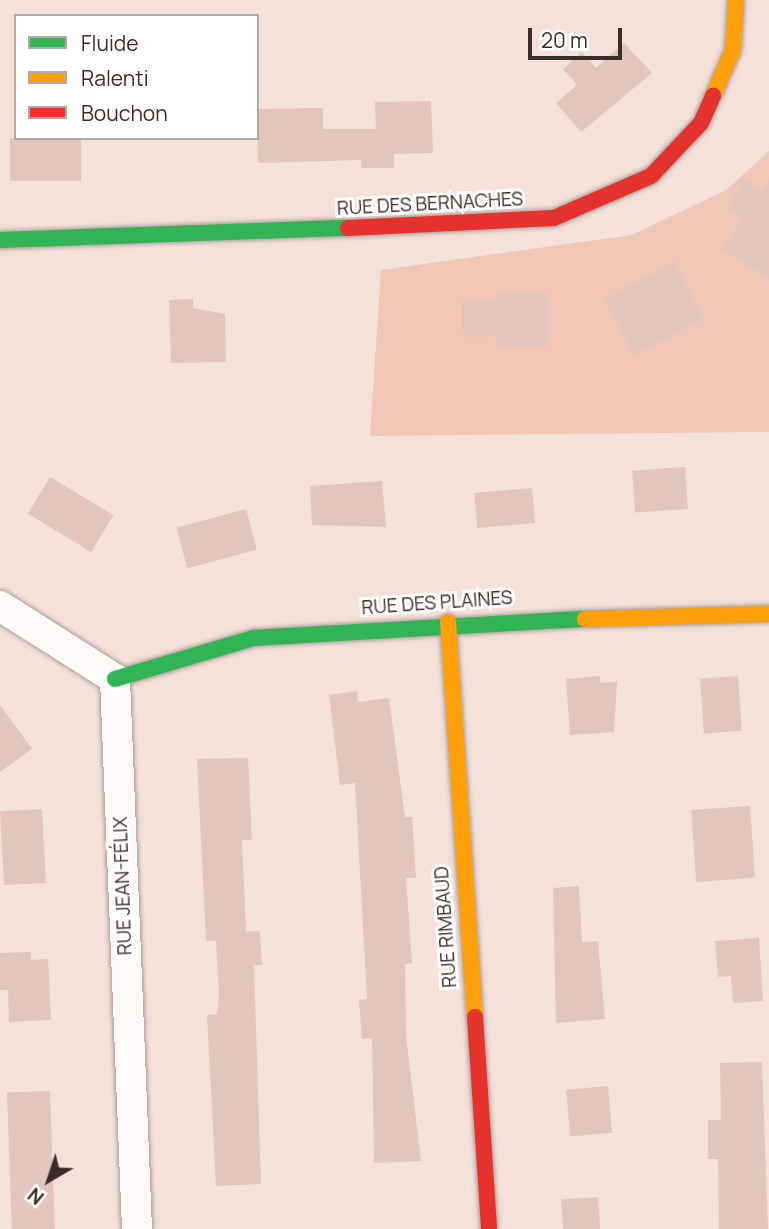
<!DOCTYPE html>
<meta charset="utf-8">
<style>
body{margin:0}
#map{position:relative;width:769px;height:1229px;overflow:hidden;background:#f4e1da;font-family:Manrope,sans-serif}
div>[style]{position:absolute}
.green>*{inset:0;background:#f1c7b8}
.building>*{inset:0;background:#e2c7be;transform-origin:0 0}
.roads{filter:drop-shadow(0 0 2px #ac9e99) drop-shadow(0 0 2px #ac9e99)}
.street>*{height:30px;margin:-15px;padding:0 15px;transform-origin:15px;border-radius:15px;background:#fdfaf9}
.fast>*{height:16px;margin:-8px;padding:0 8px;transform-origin:8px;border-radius:8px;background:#30b455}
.slow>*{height:16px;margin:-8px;padding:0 8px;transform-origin:8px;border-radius:8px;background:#ff9f0a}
.jam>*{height:16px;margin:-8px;padding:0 8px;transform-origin:8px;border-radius:8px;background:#e5322d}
span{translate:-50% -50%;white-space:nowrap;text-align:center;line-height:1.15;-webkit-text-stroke:6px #fff;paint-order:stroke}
.street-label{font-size:19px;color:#3a2d29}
.legend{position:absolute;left:14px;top:14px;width:245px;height:126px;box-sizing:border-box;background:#fff;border:2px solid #b0aba9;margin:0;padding:9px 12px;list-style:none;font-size:21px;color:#3a2d29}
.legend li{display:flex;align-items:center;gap:14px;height:35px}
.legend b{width:35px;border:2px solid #b0aba9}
.north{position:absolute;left:14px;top:1145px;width:70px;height:70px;-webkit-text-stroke:5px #fff;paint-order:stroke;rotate:219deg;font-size:19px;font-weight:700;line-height:28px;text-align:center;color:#3a2d29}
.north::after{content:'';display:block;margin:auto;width:24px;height:32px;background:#3a2d29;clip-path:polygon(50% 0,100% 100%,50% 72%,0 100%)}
.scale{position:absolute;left:528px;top:28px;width:94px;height:32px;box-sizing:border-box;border:4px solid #3a2d29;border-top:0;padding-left:9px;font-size:21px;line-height:24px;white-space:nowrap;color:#3a2d29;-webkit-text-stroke:5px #fff;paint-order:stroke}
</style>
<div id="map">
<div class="green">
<i style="clip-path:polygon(769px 151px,769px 432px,370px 436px,381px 270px,632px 235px,726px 190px)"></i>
</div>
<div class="building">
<i style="clip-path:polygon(624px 43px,652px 73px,581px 132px,556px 103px,577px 85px,563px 69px,582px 52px,596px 68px)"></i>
<i style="clip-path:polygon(431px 101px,433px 153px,394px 154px,394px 168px,361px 168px,361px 160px,258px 163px,257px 109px,323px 108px,323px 129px,376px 129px,375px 102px)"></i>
<i style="left:10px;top:138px;width:71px;height:43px"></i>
<i style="clip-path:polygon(745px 180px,762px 191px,769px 181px,769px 279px,723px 249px,743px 219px,727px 208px)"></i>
<i style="left:674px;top:262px;width:64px;height:79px;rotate:62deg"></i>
<i style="clip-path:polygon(496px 293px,548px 293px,549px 346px,497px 347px,496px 336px,463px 337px,462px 301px,496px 301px)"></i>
<i style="clip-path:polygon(193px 299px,193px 308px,225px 314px,226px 362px,171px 363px,169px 300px)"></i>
<i style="left:685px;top:467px;width:42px;height:53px;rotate:86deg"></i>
<i style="left:50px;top:477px;width:74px;height:43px;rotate:31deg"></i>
<i style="clip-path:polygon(382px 481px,386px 527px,312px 525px,310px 486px)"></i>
<i style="left:532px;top:488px;width:35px;height:58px;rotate:85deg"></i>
<i style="left:246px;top:509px;width:42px;height:72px;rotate:75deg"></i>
<i style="clip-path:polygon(600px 676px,600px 683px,617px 682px,614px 732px,570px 735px,566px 679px)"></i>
<i style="left:738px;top:676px;width:55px;height:38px;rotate:86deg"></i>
<i style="clip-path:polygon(357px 691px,358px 702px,389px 698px,405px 817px,412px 817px,416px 878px,406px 878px,412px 963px,405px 964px,406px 1036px,421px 1161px,374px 1163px,372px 1038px,362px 1039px,359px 1000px,367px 999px,355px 783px,340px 785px,329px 695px)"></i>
<i style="clip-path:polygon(0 705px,32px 749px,0 772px)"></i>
<i style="clip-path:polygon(248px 758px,252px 840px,242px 840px,246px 932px,260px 931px,262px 965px,254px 965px,261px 1184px,216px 1186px,207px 1015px,217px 1014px,219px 995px,216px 941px,206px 941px,197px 759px)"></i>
<i style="left:750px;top:806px;width:72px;height:59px;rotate:86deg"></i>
<i style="left:42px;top:809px;width:74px;height:42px;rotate:87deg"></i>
<i style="clip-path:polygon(579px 886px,582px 942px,598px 941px,605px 1019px,556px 1023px,553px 888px)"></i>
<i style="clip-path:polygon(759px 938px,763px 1001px,733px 1003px,731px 976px,718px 977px,715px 941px)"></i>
<i style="clip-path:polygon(31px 952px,31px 960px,48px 959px,51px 1020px,9px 1022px,8px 990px,0 990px,0 953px)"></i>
<i style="clip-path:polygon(762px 1062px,768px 1229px,719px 1229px,718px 1159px,708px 1159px,708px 1120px,721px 1120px,720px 1063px)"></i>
<i style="left:608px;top:1086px;width:47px;height:42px;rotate:85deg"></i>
<i style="left:50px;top:1091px;width:138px;height:43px;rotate:88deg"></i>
<i style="left:598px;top:1197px;width:32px;height:37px;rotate:86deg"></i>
</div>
<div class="roads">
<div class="street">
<i style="left:0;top:606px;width:136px;rotate:32.4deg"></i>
<i style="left:115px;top:679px;width:550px;rotate:87.71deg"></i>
</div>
<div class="fast">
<i style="left:0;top:240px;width:348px;rotate:-2deg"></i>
<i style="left:115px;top:679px;width:144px;rotate:-16.5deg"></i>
<i style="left:253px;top:638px;width:333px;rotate:-3.3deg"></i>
</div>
<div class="slow">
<i style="left:713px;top:96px;width:50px;rotate:-66.5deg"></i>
<i style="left:733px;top:50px;width:50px;rotate:-86.6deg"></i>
<i style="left:585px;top:619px;width:184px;rotate:-1.6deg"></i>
<i style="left:448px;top:622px;width:396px;rotate:86.1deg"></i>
</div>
<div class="jam">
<i style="left:348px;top:228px;width:206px;rotate:-2.8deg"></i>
<i style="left:554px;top:218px;width:106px;rotate:-23.4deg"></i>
<i style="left:651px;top:176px;width:73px;rotate:-46.7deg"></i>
<i style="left:701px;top:123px;width:30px;rotate:-66deg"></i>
<i style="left:475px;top:1017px;width:212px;rotate:86.2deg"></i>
</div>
</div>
<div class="street-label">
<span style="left:430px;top:204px;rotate:-3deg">RUE DES BERNACHES</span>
<span style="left:437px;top:603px;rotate:-4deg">RUE DES PLAINES</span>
<span style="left:123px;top:886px;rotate:-92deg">RUE JEAN-FÉLIX</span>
<span style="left:446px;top:927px;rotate:-94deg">RUE RIMBAUD</span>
</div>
<ul class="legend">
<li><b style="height:9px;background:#30b455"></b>Fluide</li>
<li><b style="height:9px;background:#ff9f0a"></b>Ralenti</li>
<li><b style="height:9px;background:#e5322d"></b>Bouchon</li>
</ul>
<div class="north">N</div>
<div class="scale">20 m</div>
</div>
